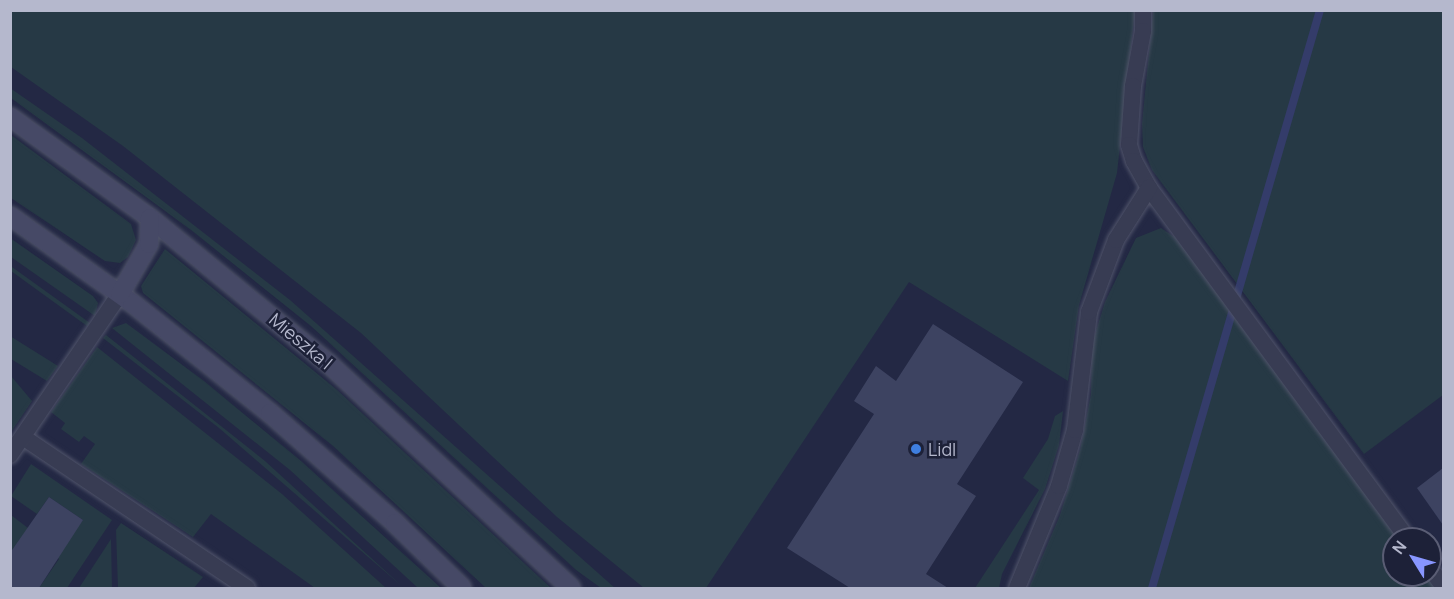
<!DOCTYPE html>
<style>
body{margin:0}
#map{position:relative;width:1454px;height:599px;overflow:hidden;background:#232844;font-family:Manrope,sans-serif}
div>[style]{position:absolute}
.green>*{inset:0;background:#263945}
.stream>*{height:8px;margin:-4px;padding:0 4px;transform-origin:4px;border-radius:4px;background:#343c6a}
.building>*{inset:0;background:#3d4361}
.roads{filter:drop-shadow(0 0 2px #50546a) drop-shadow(0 0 2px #50546a)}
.lane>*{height:16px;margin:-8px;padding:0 8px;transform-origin:8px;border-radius:8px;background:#383c53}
.secondary>*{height:18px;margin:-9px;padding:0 9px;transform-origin:9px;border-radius:9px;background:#464966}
.dots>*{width:16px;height:16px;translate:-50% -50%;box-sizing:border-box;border:3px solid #1d2138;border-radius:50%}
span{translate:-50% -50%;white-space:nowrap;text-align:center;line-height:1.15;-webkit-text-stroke:5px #1d2138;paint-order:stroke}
.street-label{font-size:18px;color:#b5b8cd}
.poi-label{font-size:18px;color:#b5b8cd}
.left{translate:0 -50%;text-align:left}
.frame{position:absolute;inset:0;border:12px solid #b5b8cd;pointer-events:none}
.north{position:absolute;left:1382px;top:527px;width:60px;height:60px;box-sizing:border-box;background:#1d2138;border:2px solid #5a5d74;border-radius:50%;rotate:307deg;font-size:16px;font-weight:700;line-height:24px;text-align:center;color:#b5b8cd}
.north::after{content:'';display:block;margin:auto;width:21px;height:27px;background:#8896ff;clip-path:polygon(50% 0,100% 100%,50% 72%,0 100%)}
</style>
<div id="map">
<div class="green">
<i style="clip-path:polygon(11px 11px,1135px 11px,1117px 173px,1079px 305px,1068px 381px,909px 282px,706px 588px,644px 588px,557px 517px,361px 333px,123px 146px,11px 67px)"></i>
<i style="clip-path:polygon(1153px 11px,1443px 11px,1443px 395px,1364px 454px,1152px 170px,1143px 147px,1142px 124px)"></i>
<i style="clip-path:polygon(10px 88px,82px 138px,290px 300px,615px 588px,601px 588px,576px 570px,311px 326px,191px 230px,11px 98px)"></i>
<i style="clip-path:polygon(11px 135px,131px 224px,136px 240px,128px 257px,120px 263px,105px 261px,11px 198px)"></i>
<i style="clip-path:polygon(1161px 228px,1176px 238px,1398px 539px,1394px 539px,1394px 575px,1425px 575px,1435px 588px,1029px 588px,1060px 515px,1080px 450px,1091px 394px,1092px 344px,1105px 302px,1136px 238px)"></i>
<i style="clip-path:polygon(10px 238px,93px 296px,98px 303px,95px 316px,11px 257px)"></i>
<i style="clip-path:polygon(165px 249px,336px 389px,551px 588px,486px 588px,333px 446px,143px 293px,141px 286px)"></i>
<i style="clip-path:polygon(10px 266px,12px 267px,90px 323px,87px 326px,11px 271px)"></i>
<i style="clip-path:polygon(126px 323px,204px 381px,301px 461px,441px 588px,418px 588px,290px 470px,112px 328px)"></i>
<i style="clip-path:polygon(106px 335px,265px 461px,404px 588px,219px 428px,103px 338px)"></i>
<i style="clip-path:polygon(10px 336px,58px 366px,47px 381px,11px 359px)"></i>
<i style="clip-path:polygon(97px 347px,282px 494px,386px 588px,315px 588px,211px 514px,193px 537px,81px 464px,95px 444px,84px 436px,79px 442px,61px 429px,65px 423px,51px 412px)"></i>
<i style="clip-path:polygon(11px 376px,32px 401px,11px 432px)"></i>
<i style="clip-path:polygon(1063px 411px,1059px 445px,1045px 489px,1002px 574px,999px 588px,975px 588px,1039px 490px,1023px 478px,1048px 439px,1055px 416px)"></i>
<i style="clip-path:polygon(31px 464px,112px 520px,67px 588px,39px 588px,59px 559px,54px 555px,83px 520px,49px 497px,37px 514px,11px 496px)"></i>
<i style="clip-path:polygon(11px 515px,28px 528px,11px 553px)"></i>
<i style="clip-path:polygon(121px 523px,203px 577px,194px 588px,118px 588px,116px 530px)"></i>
<i style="clip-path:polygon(111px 539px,112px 588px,79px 588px)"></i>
</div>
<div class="stream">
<i style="left:1152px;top:588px;width:602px;rotate:-73.79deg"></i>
</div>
<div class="building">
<i style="clip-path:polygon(933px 324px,1023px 382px,957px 484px,976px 496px,926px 574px,948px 588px,850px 588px,787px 548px,874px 414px,854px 401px,876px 366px,896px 381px)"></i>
<i style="clip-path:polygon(1443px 468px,1443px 525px,1417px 488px)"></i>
<i style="clip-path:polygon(49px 497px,83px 520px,39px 588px,10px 588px,10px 553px)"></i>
</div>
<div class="roads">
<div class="lane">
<i style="left:1143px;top:10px;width:21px;rotate:90deg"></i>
<i style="left:1143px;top:31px;width:56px;rotate:100.3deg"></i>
<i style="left:1133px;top:86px;width:59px;rotate:93.9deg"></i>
<i style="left:1129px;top:145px;width:17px;rotate:73deg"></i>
<i style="left:1134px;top:161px;width:31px;rotate:61deg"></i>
<i style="left:1149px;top:188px;width:436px;rotate:53.6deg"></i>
<i style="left:23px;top:437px;width:270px;rotate:34deg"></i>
<i style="left:10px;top:455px;width:195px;rotate:-55.7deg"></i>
<i style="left:1430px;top:568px;width:24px;rotate:54deg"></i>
<i style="left:1017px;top:588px;width:110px;rotate:-67.6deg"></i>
<i style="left:1059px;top:486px;width:58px;rotate:-74.1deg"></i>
<i style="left:1075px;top:430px;width:119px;rotate:-83.2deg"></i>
<i style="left:1089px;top:312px;width:77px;rotate:-69.4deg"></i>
<i style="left:1116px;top:240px;width:62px;rotate:-57.6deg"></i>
</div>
<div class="secondary">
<i style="left:10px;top:117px;width:173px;rotate:35.8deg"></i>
<i style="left:150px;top:218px;width:231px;rotate:39.2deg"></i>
<i style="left:329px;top:364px;width:330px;rotate:42.8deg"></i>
<i style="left:10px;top:216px;width:150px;rotate:35.5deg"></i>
<i style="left:132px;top:303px;width:176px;rotate:38.6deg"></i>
<i style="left:270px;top:413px;width:167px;rotate:41.3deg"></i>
<i style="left:395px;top:523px;width:93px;rotate:44.1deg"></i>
<i style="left:120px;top:294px;width:58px;rotate:-59.9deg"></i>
<i style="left:149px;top:244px;width:26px;rotate:-88deg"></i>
</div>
</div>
<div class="dots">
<i style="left:916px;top:449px;background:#3f7fe0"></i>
</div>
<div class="street-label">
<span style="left:301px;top:341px;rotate:40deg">Mieszka I</span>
</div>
<div class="poi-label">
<span class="left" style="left:928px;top:449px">Lidl</span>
</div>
<div class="frame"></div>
<div class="north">N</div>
</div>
